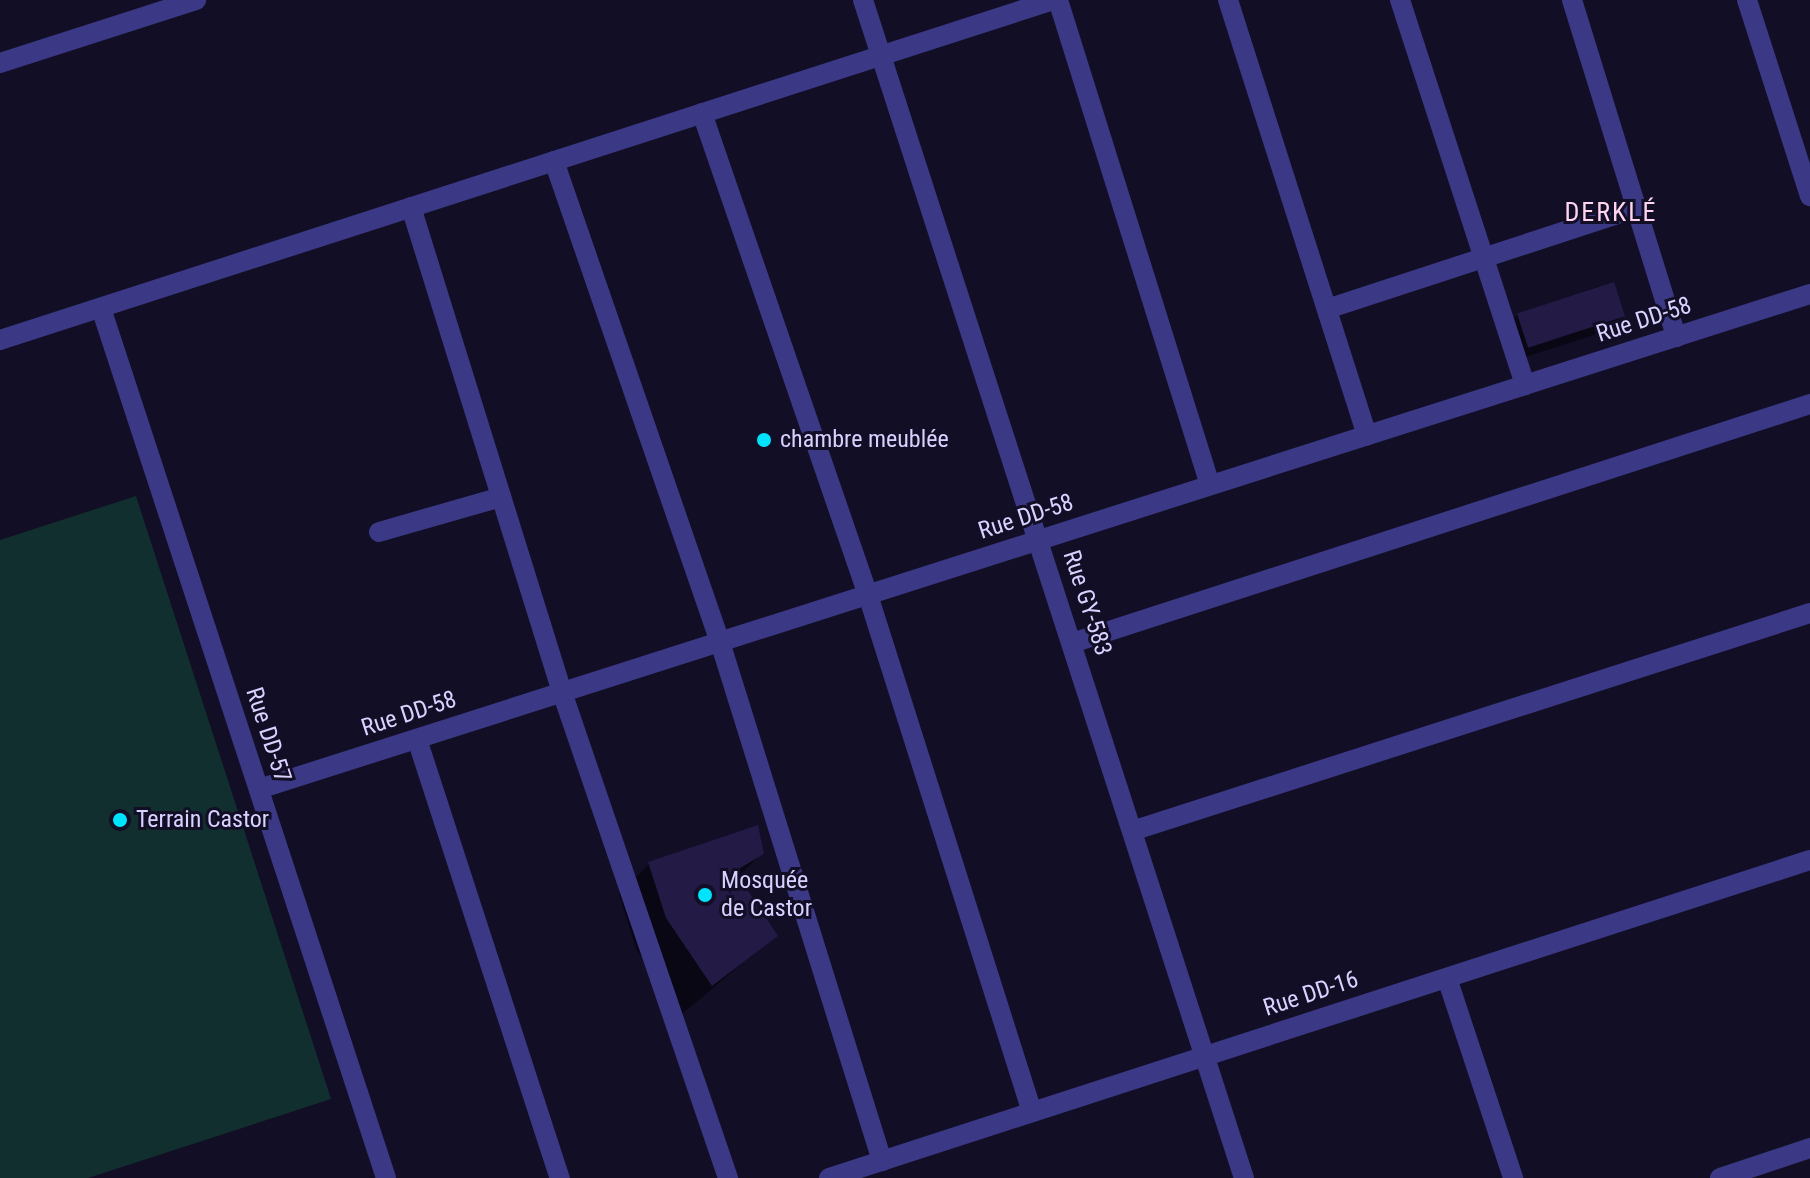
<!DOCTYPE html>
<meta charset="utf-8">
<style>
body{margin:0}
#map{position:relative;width:1810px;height:1178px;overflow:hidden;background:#120e25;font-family:"Roboto Condensed",sans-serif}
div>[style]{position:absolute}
.green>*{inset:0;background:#112f2e}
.shadow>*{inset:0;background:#0007}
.building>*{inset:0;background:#231a46;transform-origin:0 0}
.service>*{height:20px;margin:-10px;padding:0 10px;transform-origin:10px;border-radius:10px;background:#3b3885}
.minor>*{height:20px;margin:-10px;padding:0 10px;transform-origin:10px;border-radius:10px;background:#3b3885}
.dots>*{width:22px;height:22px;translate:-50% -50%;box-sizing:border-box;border:4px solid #120e25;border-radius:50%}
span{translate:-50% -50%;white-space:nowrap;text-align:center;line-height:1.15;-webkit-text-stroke:6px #120e25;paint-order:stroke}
.street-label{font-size:24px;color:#d7d2ff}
.poi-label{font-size:24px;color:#d7d2ff}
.left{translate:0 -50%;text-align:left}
.neighbourhood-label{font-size:26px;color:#ffd4ef;letter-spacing:2px}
</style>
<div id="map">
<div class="green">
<i style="clip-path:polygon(136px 496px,331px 1099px,88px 1178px,0 1178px,0 540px)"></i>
</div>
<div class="shadow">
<i style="clip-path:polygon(1518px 315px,1622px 315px,1607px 331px,1513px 361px,1503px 331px)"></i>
<i style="clip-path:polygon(762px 853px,737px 878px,775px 936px,681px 1015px,636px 949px,619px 894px,649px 864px)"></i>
</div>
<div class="building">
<i style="left:1614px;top:282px;width:36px;height:102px;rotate:72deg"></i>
<i style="clip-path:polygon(758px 825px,764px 854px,735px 871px,778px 936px,712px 986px,666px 918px,648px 862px)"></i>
</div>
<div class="service">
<i style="left:379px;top:532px;width:127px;rotate:-16deg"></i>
</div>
<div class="minor">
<i style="left:863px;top:0;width:1238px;rotate:72.08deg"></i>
<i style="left:1058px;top:0;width:508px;rotate:72.6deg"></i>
<i style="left:1228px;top:0;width:457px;rotate:72.3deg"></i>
<i style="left:1400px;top:0;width:405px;rotate:72deg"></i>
<i style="left:1572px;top:0;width:353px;rotate:72.8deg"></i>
<i style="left:1747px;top:0;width:206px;rotate:72.2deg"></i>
<i style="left:0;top:63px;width:206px;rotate:-17.8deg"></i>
<i style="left:702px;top:113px;width:510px;rotate:71deg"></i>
<i style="left:868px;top:595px;width:542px;rotate:72.4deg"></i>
<i style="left:554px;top:161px;width:509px;rotate:70.96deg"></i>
<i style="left:720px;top:642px;width:544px;rotate:72.66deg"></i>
<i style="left:411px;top:207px;width:508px;rotate:72.71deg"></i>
<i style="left:562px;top:692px;width:514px;rotate:71.14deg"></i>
<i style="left:101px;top:308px;width:915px;rotate:71.86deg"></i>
<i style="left:1327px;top:309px;width:325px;rotate:-18.1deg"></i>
<i style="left:0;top:340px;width:1107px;rotate:-17.89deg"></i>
<i style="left:1072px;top:643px;width:776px;rotate:-17.94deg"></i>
<i style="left:417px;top:739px;width:462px;rotate:72deg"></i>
<i style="left:259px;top:789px;width:1628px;rotate:-17.7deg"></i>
<i style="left:1132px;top:831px;width:712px;rotate:-17.82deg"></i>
<i style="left:1447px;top:978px;width:211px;rotate:71.7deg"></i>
<i style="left:829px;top:1178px;width:1031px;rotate:-17.96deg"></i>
<i style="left:1720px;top:1178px;width:95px;rotate:-18.4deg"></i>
</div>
<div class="dots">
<i style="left:764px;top:440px;background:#00e3fd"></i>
<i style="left:120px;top:820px;background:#00e3fd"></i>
<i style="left:705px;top:895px;background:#00e3fd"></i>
</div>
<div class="street-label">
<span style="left:1644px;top:320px;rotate:-18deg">Rue DD-58</span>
<span style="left:1026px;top:517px;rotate:-18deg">Rue DD-58</span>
<span style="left:1087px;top:603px;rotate:72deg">Rue GY-583</span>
<span style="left:409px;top:714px;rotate:-18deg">Rue DD-58</span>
<span style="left:268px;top:735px;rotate:72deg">Rue DD-57</span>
<span style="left:1311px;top:994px;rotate:-18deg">Rue DD-16</span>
</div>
<div class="poi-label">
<span class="left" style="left:780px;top:440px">chambre meublée</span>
<span class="left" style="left:136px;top:820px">Terrain Castor</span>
<span class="left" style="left:721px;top:895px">Mosquée<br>de Castor</span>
</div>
<div class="neighbourhood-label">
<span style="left:1611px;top:213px">DERKLÉ</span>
</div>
</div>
